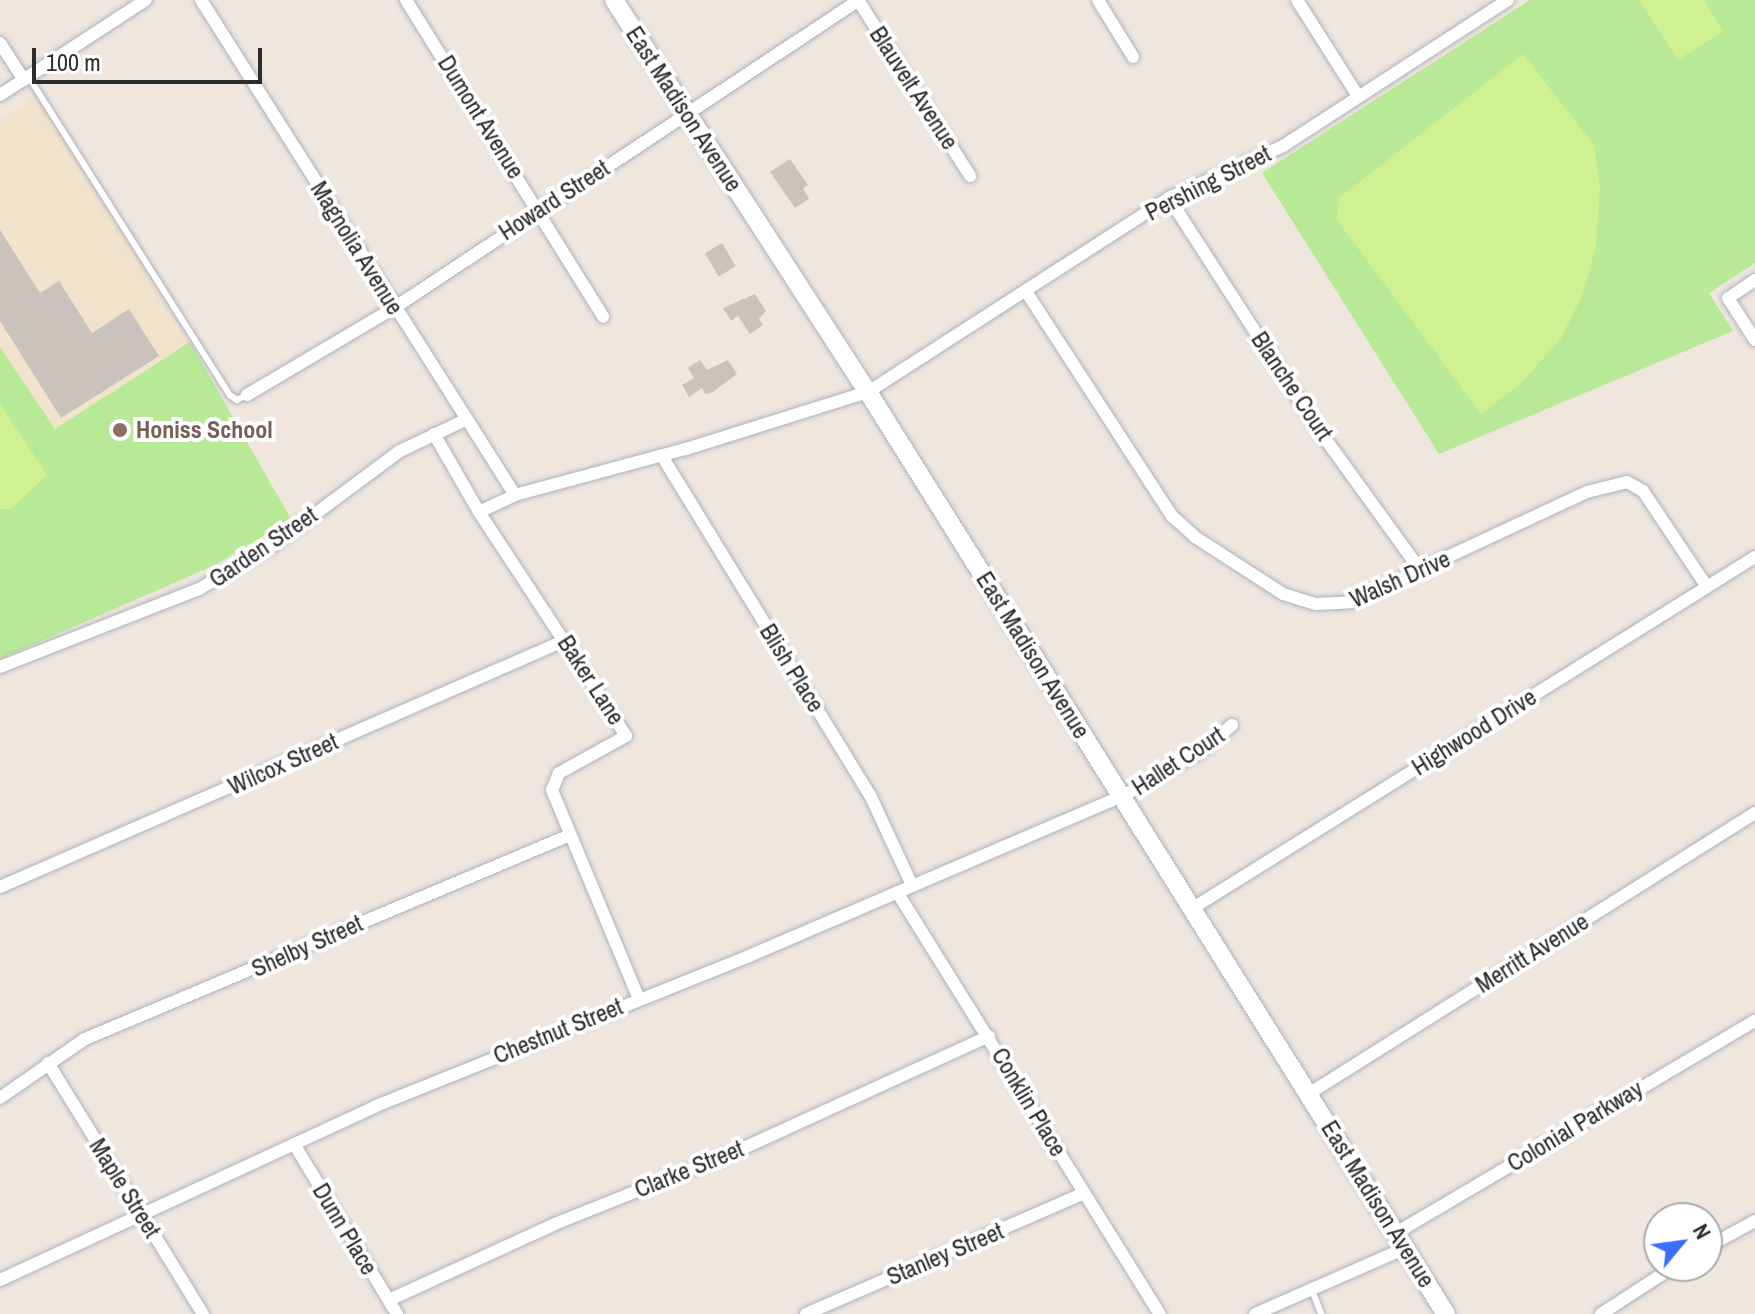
<!DOCTYPE html>
<style>
body{margin:0}
#map{position:relative;width:1755px;height:1314px;overflow:hidden;background:#efe6de;font-family:"Archivo Narrow",sans-serif}
div>[style]{position:absolute}
.education>*{inset:0;background:#f1e3cc}
.green>*{inset:0;background:#b8e996}
.pitch>*{inset:0;background:#cff191}
.building>*{inset:0;background:#cac3bd;transform-origin:0 0}
.roads{filter:drop-shadow(0 0 2px #aeb2bd) drop-shadow(0 0 2px #aeb2bd)}
.service>*{height:6px;margin:-3px;padding:0 3px;transform-origin:3px;border-radius:3px;background:#fff}
.minor>*{height:12px;margin:-6px;padding:0 6px;transform-origin:6px;border-radius:6px;background:#fff}
.secondary>*{height:18px;margin:-9px;padding:0 9px;transform-origin:9px;border-radius:9px;background:#fff}
.dots>*{width:22px;height:22px;translate:-50% -50%;box-sizing:border-box;border:4px solid #fff;border-radius:50%}
span{translate:-50% -50%;white-space:nowrap;text-align:center;line-height:1.15;-webkit-text-stroke:8px #fff;paint-order:stroke}
.street-label{font-size:24px;color:#2c2c2c}
.education-label{font-size:24px;color:#785e54;font-weight:700}
.left{translate:0 -50%;text-align:left}
.north{position:absolute;left:1643px;top:1202px;width:80px;height:80px;box-sizing:border-box;background:#fff;border:2px solid #ababab;border-radius:50%;rotate:61deg;font-size:22px;font-weight:700;line-height:32px;text-align:center;color:#2c2c2c}
.north::after{content:'';display:block;margin:auto;width:28px;height:36px;background:#3b6dff;clip-path:polygon(50% 0,100% 100%,50% 72%,0 100%)}
.scale{position:absolute;left:32px;top:48px;width:230px;height:36px;box-sizing:border-box;border:4px solid #2c2c2c;border-top:0;padding-left:10px;font-size:24px;line-height:28px;white-space:nowrap;color:#2c2c2c;-webkit-text-stroke:6px #fff;paint-order:stroke}
</style>
<div id="map">
<div class="education">
<i style="clip-path:polygon(43px 92px,291px 519px,215px 565px,0 659px,0 120px)"></i>
</div>
<div class="green">
<i style="clip-path:polygon(1530px 0,1755px 0,1755px 263px,1709px 293px,1733px 331px,1439px 454px,1262px 173px)"></i>
<i style="clip-path:polygon(190px 342px,291px 519px,215px 565px,0 659px,0 347px,55px 429px)"></i>
</div>
<div class="pitch">
<i style="clip-path:polygon(1639px 0,1704px 0,1723px 31px,1678px 60px)"></i>
<i style="clip-path:polygon(1523px 54px,1594px 145px,1600px 188px,1596px 246px,1583px 294px,1560px 340px,1520px 384px,1481px 414px,1337px 220px,1339px 198px)"></i>
<i style="clip-path:polygon(0 404px,47px 475px,11px 509px,0 509px)"></i>
</div>
<div class="building">
<i style="clip-path:polygon(790px 159px,808px 185px,803px 188px,809px 199px,795px 208px,770px 172px)"></i>
<i style="clip-path:polygon(0 230px,40px 293px,59px 281px,92px 333px,129px 309px,159px 356px,61px 418px,0 321px)"></i>
<i style="left:722px;top:243px;width:27px;height:20px;rotate:59deg"></i>
<i style="clip-path:polygon(755px 294px,766px 311px,759px 319px,763px 325px,750px 334px,738px 316px,731px 321px,723px 308px)"></i>
<i style="clip-path:polygon(700px 360px,707px 370px,728px 360px,737px 374px,713px 392px,705px 394px,702px 388px,689px 397px,682px 385px,694px 378px,688px 368px)"></i>
</div>
<div class="roads">
<div class="service">
<i style="left:28px;top:76px;width:378px;rotate:57.7deg"></i>
<i style="left:230px;top:395px;width:9px;rotate:36deg"></i>
<i style="left:237px;top:400px;width:10px;rotate:-29deg"></i>
<i style="left:1312px;top:1290px;width:26px;rotate:69deg"></i>
</div>
<div class="minor">
<i style="left:201px;top:0;width:586px;rotate:57.61deg"></i>
<i style="left:406px;top:0;width:373px;rotate:58.1deg"></i>
<i style="left:858px;top:0;width:209px;rotate:57.5deg"></i>
<i style="left:1098px;top:0;width:67px;rotate:58.4deg"></i>
<i style="left:1297px;top:0;width:114px;rotate:57.6deg"></i>
<i style="left:0;top:43px;width:44px;rotate:57deg"></i>
<i style="left:0;top:95px;width:174px;rotate:-33.1deg"></i>
<i style="left:1169px;top:198px;width:271px;rotate:57.2deg"></i>
<i style="left:1316px;top:426px;width:179px;rotate:54.1deg"></i>
<i style="left:1755px;top:280px;width:32px;rotate:146deg"></i>
<i style="left:1728px;top:298px;width:50px;rotate:57.3deg"></i>
<i style="left:1027px;top:293px;width:266px;rotate:57deg"></i>
<i style="left:1172px;top:516px;width:31px;rotate:42deg"></i>
<i style="left:1195px;top:537px;width:105px;rotate:32.9deg"></i>
<i style="left:1283px;top:594px;width:34px;rotate:17deg"></i>
<i style="left:1316px;top:604px;width:35px;rotate:-3deg"></i>
<i style="left:1351px;top:602px;width:260px;rotate:-25deg"></i>
<i style="left:1587px;top:492px;width:41px;rotate:-14deg"></i>
<i style="left:1627px;top:482px;width:18px;rotate:29deg"></i>
<i style="left:1643px;top:491px;width:115px;rotate:56.3deg"></i>
<i style="left:247px;top:395px;width:171px;rotate:-30.6deg"></i>
<i style="left:394px;top:308px;width:558px;rotate:-33.52deg"></i>
<i style="left:434px;top:434px;width:90px;rotate:60deg"></i>
<i style="left:479px;top:512px;width:268px;rotate:56.7deg"></i>
<i style="left:626px;top:736px;width:77px;rotate:151.1deg"></i>
<i style="left:559px;top:773px;width:18px;rotate:112deg"></i>
<i style="left:552px;top:790px;width:226px;rotate:67.4deg"></i>
<i style="left:662px;top:456px;width:398px;rotate:58.5deg"></i>
<i style="left:870px;top:795px;width:99px;rotate:65deg"></i>
<i style="left:479px;top:512px;width:40px;rotate:-25deg"></i>
<i style="left:515px;top:495px;width:177px;rotate:-15.1deg"></i>
<i style="left:686px;top:449px;width:191px;rotate:-17.4deg"></i>
<i style="left:868px;top:392px;width:358px;rotate:-32.8deg"></i>
<i style="left:1169px;top:198px;width:125px;rotate:-24.5deg"></i>
<i style="left:1283px;top:146px;width:268px;rotate:-33deg"></i>
<i style="left:0;top:667px;width:214px;rotate:-21.4deg"></i>
<i style="left:199px;top:589px;width:85px;rotate:-30.5deg"></i>
<i style="left:272px;top:546px;width:159px;rotate:-36.6deg"></i>
<i style="left:400px;top:451px;width:74px;rotate:-25.5deg"></i>
<i style="left:0;top:887px;width:618px;rotate:-23.58deg"></i>
<i style="left:897px;top:892px;width:497px;rotate:58.1deg"></i>
<i style="left:1193px;top:908px;width:663px;rotate:-31.99deg"></i>
<i style="left:48px;top:1063px;width:295px;rotate:58.3deg"></i>
<i style="left:1310px;top:1093px;width:526px;rotate:-32.18deg"></i>
<i style="left:0;top:1098px;width:103px;rotate:-34.8deg"></i>
<i style="left:85px;top:1039px;width:526px;rotate:-22.81deg"></i>
<i style="left:294px;top:1144px;width:199px;rotate:58.8deg"></i>
<i style="left:1396px;top:1233px;width:417px;rotate:-30.6deg"></i>
<i style="left:1707px;top:1247px;width:55px;rotate:-28.4deg"></i>
<i style="left:0;top:1280px;width:414px;rotate:-24.8deg"></i>
<i style="left:376px;top:1106px;width:402px;rotate:-21.9deg"></i>
<i style="left:749px;top:956px;width:407px;rotate:-23.2deg"></i>
<i style="left:1123px;top:796px;width:89px;rotate:-29.7deg"></i>
<i style="left:1200px;top:752px;width:42px;rotate:-40.2deg"></i>
<i style="left:389px;top:1300px;width:185px;rotate:-24.6deg"></i>
<i style="left:557px;top:1223px;width:194px;rotate:-21.8deg"></i>
<i style="left:737px;top:1151px;width:277px;rotate:-24.5deg"></i>
<i style="left:806px;top:1314px;width:303px;rotate:-23.5deg"></i>
<i style="left:1255px;top:1314px;width:164px;rotate:-23.7deg"></i>
<i style="left:1601px;top:1314px;width:88px;rotate:-33deg"></i>
</div>
<div class="secondary">
<i style="left:614px;top:0;width:467px;rotate:57.1deg"></i>
<i style="left:868px;top:392px;width:1088px;rotate:57.92deg"></i>
</div>
</div>
<div class="dots">
<i style="left:120px;top:430px;background:#8d6e63"></i>
</div>
<div class="street-label">
<span style="left:914px;top:88px;rotate:57deg">Blauvelt Avenue</span>
<span style="left:684px;top:109px;rotate:57deg">East Madison Avenue</span>
<span style="left:481px;top:117px;rotate:58deg">Dumont Avenue</span>
<span style="left:1208px;top:183px;rotate:-27deg">Pershing Street</span>
<span style="left:554px;top:200px;rotate:-33deg">Howard Street</span>
<span style="left:357px;top:248px;rotate:58deg">Magnolia Avenue</span>
<span style="left:1292px;top:386px;rotate:56deg">Blanche Court</span>
<span style="left:263px;top:547px;rotate:-34deg">Garden Street</span>
<span style="left:1400px;top:579px;rotate:-24deg">Walsh Drive</span>
<span style="left:1033px;top:655px;rotate:58deg">East Madison Avenue</span>
<span style="left:792px;top:668px;rotate:58deg">Blish Place</span>
<span style="left:591px;top:680px;rotate:57deg">Baker Lane</span>
<span style="left:1474px;top:732px;rotate:-32deg">Highwood Drive</span>
<span style="left:1178px;top:761px;rotate:-33deg">Hallet Court</span>
<span style="left:283px;top:764px;rotate:-24deg">Wilcox Street</span>
<span style="left:307px;top:946px;rotate:-24deg">Shelby Street</span>
<span style="left:1532px;top:953px;rotate:-32deg">Merritt Avenue</span>
<span style="left:558px;top:1031px;rotate:-22deg">Chestnut Street</span>
<span style="left:1029px;top:1102px;rotate:59deg">Conklin Place</span>
<span style="left:1575px;top:1126px;rotate:-31deg">Colonial Parkway</span>
<span style="left:689px;top:1169px;rotate:-22deg">Clarke Street</span>
<span style="left:125px;top:1188px;rotate:58deg">Maple Street</span>
<span style="left:1378px;top:1204px;rotate:58deg">East Madison Avenue</span>
<span style="left:345px;top:1229px;rotate:59deg">Dunn Place</span>
<span style="left:945px;top:1254px;rotate:-23deg">Stanley Street</span>
</div>
<div class="education-label">
<span class="left" style="left:136px;top:430px">Honiss School</span>
</div>
<div class="north">N</div>
<div class="scale">100 m</div>
</div>
